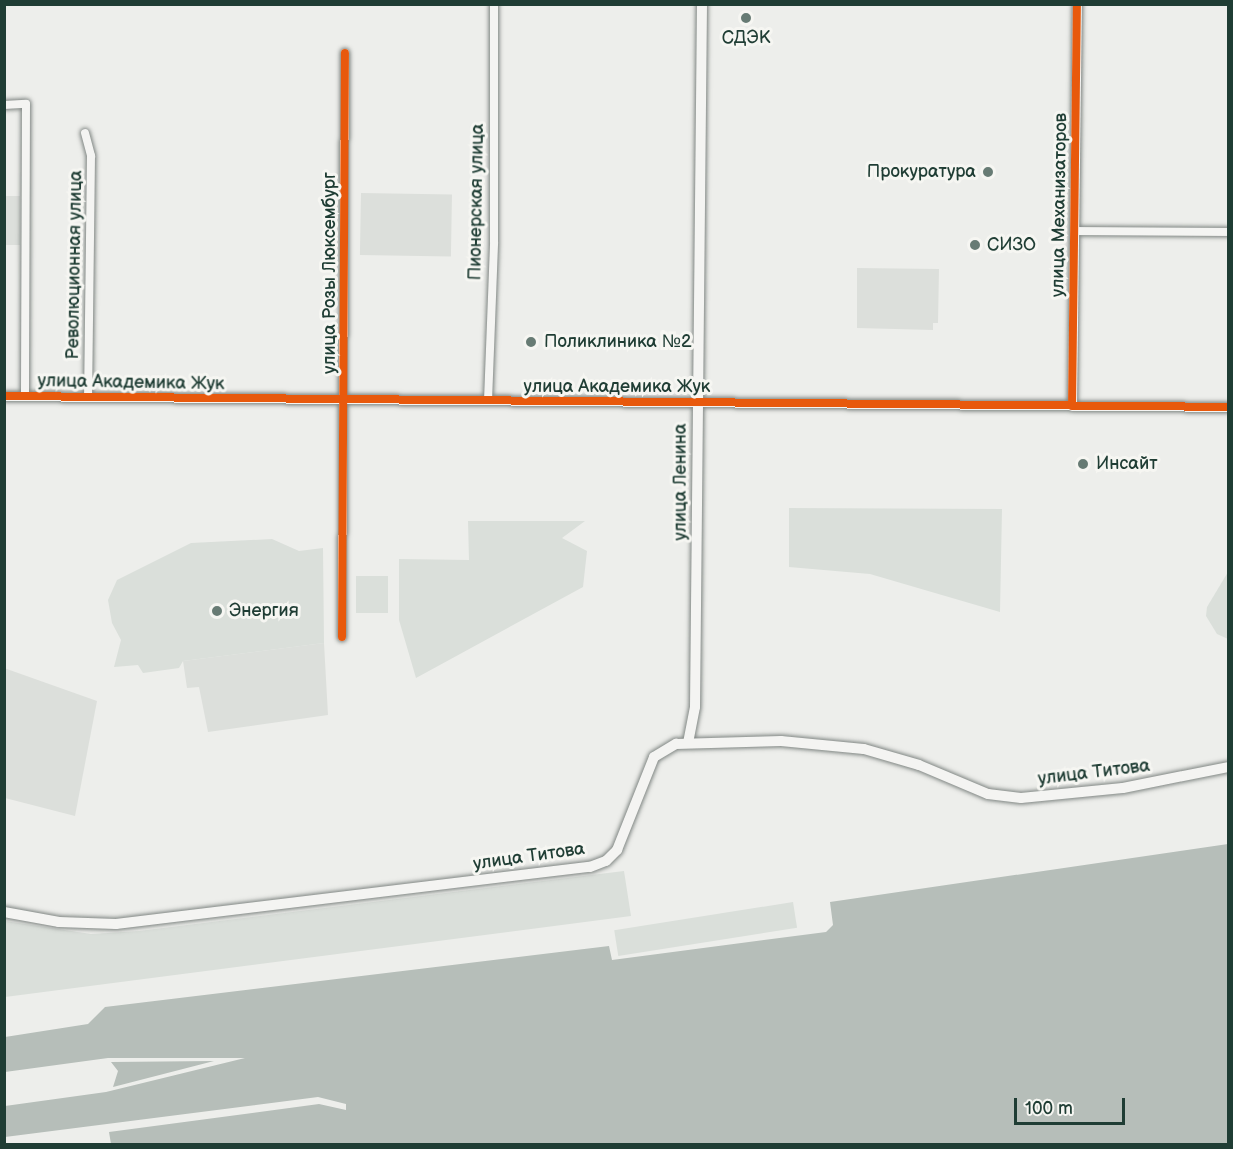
<!DOCTYPE html>
<meta charset="utf-8">
<style>
body{margin:0}
#map{position:relative;width:1233px;height:1149px;overflow:hidden;background:#edeeeb;font-family:"Balsamiq Sans",sans-serif}
div>[style]{position:absolute}
.built>*{inset:0;background:#dcdfdb;transform-origin:0 0}
.green>*{inset:0;background:#dadfda;transform-origin:0 0}
.water>*{inset:0;background:#b6beb9}
.roads{filter:drop-shadow(0 0 2px #818784) drop-shadow(0 0 2px #818784)}
.minor>*{height:8px;margin:-4px;padding:0 4px;transform-origin:4px;border-radius:4px;background:#f4f4f2}
.tertiary>*{height:9px;margin:-4.5px;padding:0 4.5px;transform-origin:4.5px;border-radius:4.5px;background:#f4f4f2}
.secondary>*{height:10px;margin:-5px;padding:0 5px;transform-origin:5px;border-radius:5px;background:#f4f4f2}
.cycleway>*{height:8px;margin:-4px;padding:0 4px;transform-origin:4px;border-radius:4px;background:#e8590c}
.dots>*{width:16px;height:16px;translate:-50% -50%;box-sizing:border-box;border:3px solid #f6f6f2;border-radius:50%}
span{translate:-50% -50%;white-space:nowrap;text-align:center;line-height:1.15;-webkit-text-stroke:6px #f6f6f2;paint-order:stroke}
.poi-label{font-size:18px;color:#1f3d34}
.right{translate:-100% -50%;text-align:right}
.left{translate:0 -50%;text-align:left}
.street-label{font-size:18px;color:#1f3d34}
.frame{position:absolute;inset:0;border:6px solid #1f3d34;pointer-events:none}
.scale{position:absolute;left:1014px;top:1098px;width:111px;height:27px;box-sizing:border-box;border:3px solid #1f3d34;border-top:0;padding-left:8px;font-size:18px;line-height:21px;white-space:nowrap;color:#1f3d34;-webkit-text-stroke:4px #f6f6f2;paint-order:stroke}
</style>
<div id="map">
<div class="built">
<i style="left:361px;top:193px;width:91px;height:62px;rotate:1deg"></i>
<i style="left:5px;top:196px;width:15px;height:49px"></i>
<i style="clip-path:polygon(857px 268px,939px 269px,938px 323px,933px 323px,933px 330px,857px 328px)"></i>
<i style="clip-path:polygon(324px 643px,328px 715px,208px 732px,199px 687px,187px 688px,183px 661px)"></i>
<i style="clip-path:polygon(4px 668px,97px 701px,75px 816px,5px 798px)"></i>
</div>
<div class="green">
<i style="clip-path:polygon(789px 508px,1002px 509px,1000px 612px,870px 574px,789px 567px)"></i>
<i style="clip-path:polygon(468px 521px,585px 521px,562px 538px,587px 551px,583px 587px,416px 678px,399px 620px,399px 559px,469px 560px)"></i>
<i style="clip-path:polygon(272px 539px,299px 551px,323px 548px,324px 643px,183px 661px,179px 668px,143px 673px,138px 665px,114px 667px,121px 640px,112px 623px,108px 600px,117px 580px,191px 543px)"></i>
<i style="clip-path:polygon(1228px 572px,1228px 639px,1217px 634px,1206px 616px,1207px 607px)"></i>
<i style="left:356px;top:576px;width:32px;height:37px"></i>
<i style="clip-path:polygon(624px 871px,631px 916px,5px 997px,5px 921px,91px 934px,139px 931px)"></i>
<i style="left:793px;top:902px;width:26px;height:181px;rotate:81deg"></i>
</div>
<div class="water">
<i style="clip-path:polygon(1228px 844px,1228px 1144px,111px 1144px,109px 1132px,319px 1104px,346px 1110px,346px 1104px,318px 1097px,5px 1137px,5px 1106px,106px 1092px,245px 1058px,108px 1058px,5px 1072px,5px 1037px,88px 1024px,105px 1007px,609px 946px,612px 960px,826px 932px,833px 925px,830px 902px)"></i>
<i style="clip-path:polygon(214px 1061px,113px 1087px,118px 1071px,111px 1062px)"></i>
</div>
<div class="roads">
<div class="minor">
<i style="left:4px;top:105px;width:22px;rotate:-3deg"></i>
<i style="left:26px;top:104px;width:293px;rotate:90.2deg"></i>
<i style="left:85px;top:133px;width:24px;rotate:75deg"></i>
<i style="left:91px;top:156px;width:241px;rotate:90.7deg"></i>
<i style="left:1074px;top:231px;width:154px;rotate:0.4deg"></i>
<i style="left:488px;top:401px;width:159px;rotate:-87.8deg"></i>
<i style="left:494px;top:242px;width:238px;rotate:-90deg"></i>
<i style="left:342px;top:637px;width:584px;rotate:-89.71deg"></i>
</div>
<div class="tertiary">
<i style="left:4px;top:396px;width:1224px;rotate:0.51deg"></i>
<i style="left:1072px;top:406px;width:402px;rotate:-89.3deg"></i>
</div>
<div class="secondary">
<i style="left:688px;top:743px;width:37px;rotate:-79deg"></i>
<i style="left:695px;top:707px;width:703px;rotate:-89.43deg"></i>
<i style="left:4px;top:912px;width:56px;rotate:10.3deg"></i>
<i style="left:59px;top:922px;width:57px;rotate:2deg"></i>
<i style="left:116px;top:924px;width:477px;rotate:-6.9deg"></i>
<i style="left:590px;top:867px;width:17px;rotate:-21deg"></i>
<i style="left:606px;top:861px;width:16px;rotate:-45deg"></i>
<i style="left:617px;top:850px;width:100px;rotate:-68.3deg"></i>
<i style="left:654px;top:757px;width:26px;rotate:-31deg"></i>
<i style="left:676px;top:744px;width:105px;rotate:-1.6deg"></i>
<i style="left:781px;top:741px;width:83px;rotate:5.5deg"></i>
<i style="left:864px;top:749px;width:57px;rotate:16.2deg"></i>
<i style="left:919px;top:765px;width:75px;rotate:22.8deg"></i>
<i style="left:988px;top:794px;width:33px;rotate:7deg"></i>
<i style="left:1021px;top:798px;width:102px;rotate:-5.6deg"></i>
<i style="left:1123px;top:788px;width:107px;rotate:-11.3deg"></i>
</div>
</div>
<div class="cycleway">
<i style="left:4px;top:396px;width:1224px;rotate:0.51deg"></i>
<i style="left:1072px;top:406px;width:402px;rotate:-89.3deg"></i>
<i style="left:342px;top:637px;width:584px;rotate:-89.71deg"></i>
</div>
<div class="dots">
<i style="left:746px;top:18px;background:#677b74"></i>
<i style="left:988px;top:172px;background:#677b74"></i>
<i style="left:975px;top:245px;background:#677b74"></i>
<i style="left:531px;top:342px;background:#677b74"></i>
<i style="left:1083px;top:464px;background:#677b74"></i>
<i style="left:217px;top:611px;background:#677b74"></i>
</div>
<div class="poi-label">
<span style="left:746px;top:38px">СДЭК</span>
<span class="right" style="left:976px;top:172px">Прокуратура</span>
<span class="left" style="left:987px;top:245px">СИЗО</span>
<span class="left" style="left:544px;top:342px">Поликлиника №2</span>
<span class="left" style="left:1096px;top:464px">Инсайт</span>
<span class="left" style="left:229px;top:611px">Энергия</span>
</div>
<div class="street-label">
<span style="left:477px;top:202px;rotate:-89deg">Пионерская улица</span>
<span style="left:1060px;top:205px;rotate:-89deg">улица Механизаторов</span>
<span style="left:75px;top:265px;rotate:-89deg">Революционная улица</span>
<span style="left:330px;top:273px;rotate:-90deg">улица Розы Люксембург</span>
<span style="left:131px;top:383px;rotate:1deg">улица Академика Жук</span>
<span style="left:617px;top:387px">улица Академика Жук</span>
<span style="left:681px;top:482px;rotate:-90deg">улица Ленина</span>
<span style="left:1094px;top:773px;rotate:-7deg">улица Титова</span>
<span style="left:529px;top:857px;rotate:-8deg">улица Титова</span>
</div>
<div class="frame"></div>
<div class="scale">100 m</div>
</div>
